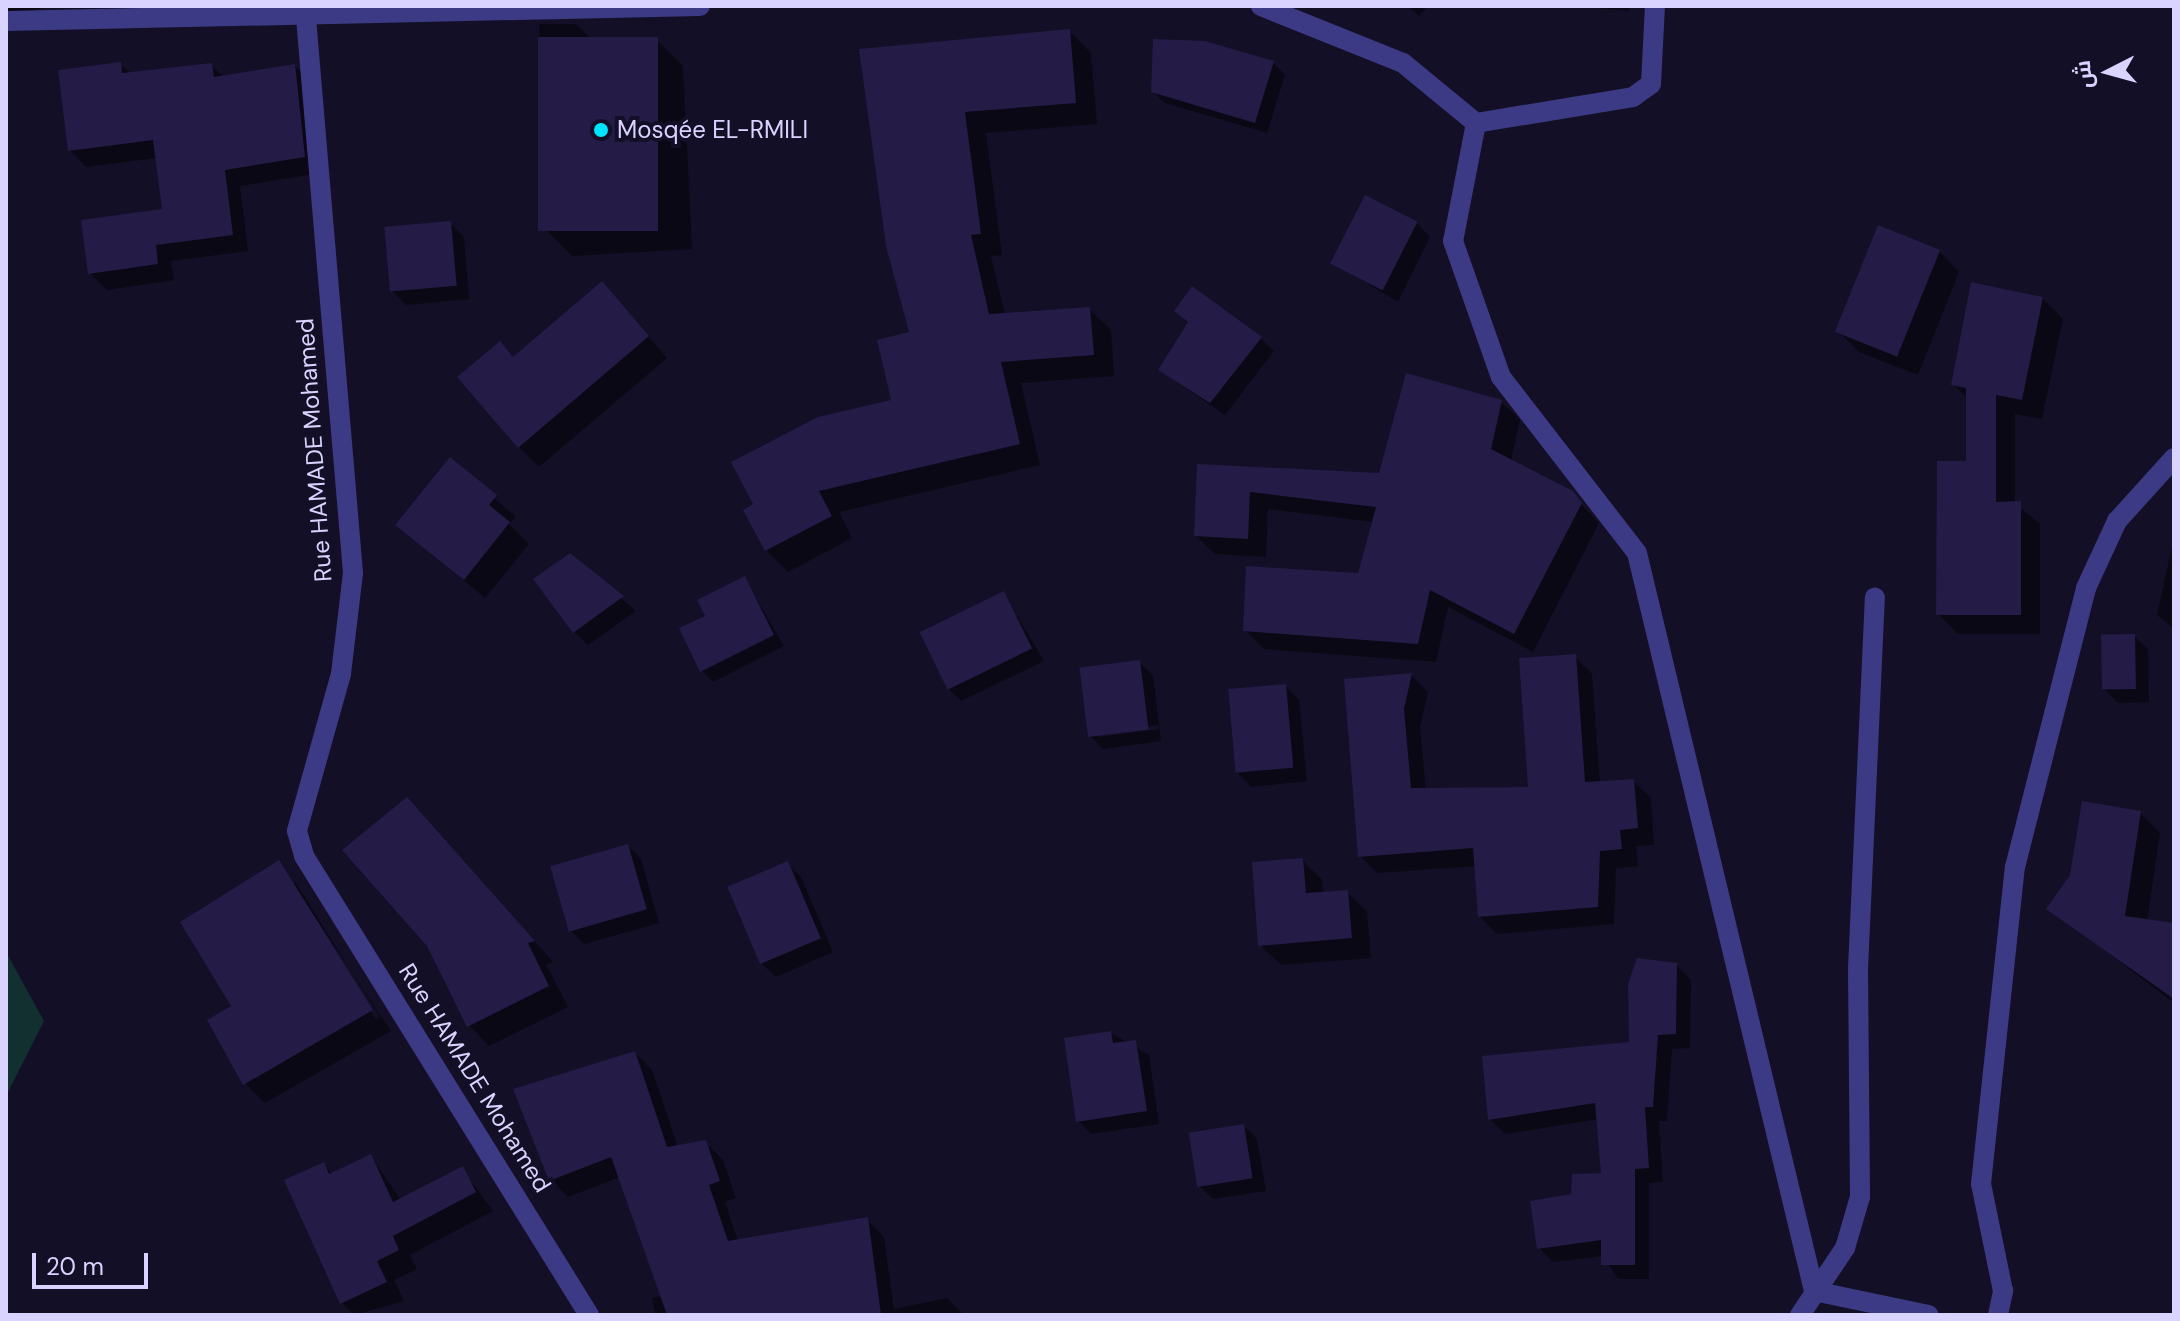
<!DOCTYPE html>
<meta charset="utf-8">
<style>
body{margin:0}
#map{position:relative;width:2180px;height:1321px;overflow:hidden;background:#130f26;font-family:"DM Sans",Cairo,sans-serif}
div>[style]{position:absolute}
.green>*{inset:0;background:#12302f}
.shadow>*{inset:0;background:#0007}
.building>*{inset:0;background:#241b47;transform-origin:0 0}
.minor>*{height:20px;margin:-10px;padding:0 10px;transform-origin:10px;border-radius:10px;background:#3d3a85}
.dots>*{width:22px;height:22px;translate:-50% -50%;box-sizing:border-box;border:4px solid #130f26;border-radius:50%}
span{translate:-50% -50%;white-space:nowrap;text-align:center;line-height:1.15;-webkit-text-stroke:8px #130f26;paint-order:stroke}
.poi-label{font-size:24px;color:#d9d4ff}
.left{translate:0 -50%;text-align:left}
.street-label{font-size:24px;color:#d9d4ff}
.frame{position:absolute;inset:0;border:8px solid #d9d4ff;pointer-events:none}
.north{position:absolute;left:2068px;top:32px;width:80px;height:80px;-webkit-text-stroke:6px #130f26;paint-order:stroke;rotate:264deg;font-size:22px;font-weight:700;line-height:32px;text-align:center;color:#d9d4ff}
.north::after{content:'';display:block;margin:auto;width:28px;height:36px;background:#d9d4ff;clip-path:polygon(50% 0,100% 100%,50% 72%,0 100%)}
.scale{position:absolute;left:32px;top:1253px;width:116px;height:36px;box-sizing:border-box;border:4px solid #d9d4ff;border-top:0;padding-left:10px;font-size:24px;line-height:28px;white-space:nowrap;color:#d9d4ff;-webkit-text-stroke:6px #130f26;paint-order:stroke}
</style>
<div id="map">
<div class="green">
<i style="clip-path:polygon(6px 952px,44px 1021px,6px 1096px)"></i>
</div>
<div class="shadow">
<i style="clip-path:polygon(6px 6px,55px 6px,6px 15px)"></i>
<i style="clip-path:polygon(1408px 6px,1428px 6px,1419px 16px)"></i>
<i style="clip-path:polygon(1578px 6px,1630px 6px,1629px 11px)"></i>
<i style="clip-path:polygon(539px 24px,576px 24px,591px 39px,657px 40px,683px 66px,692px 249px,572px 256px,546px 230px)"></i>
<i style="clip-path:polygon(1069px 31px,1091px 53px,1097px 124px,986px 133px,1002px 255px,991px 256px,1005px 315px,1089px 309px,1111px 330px,1114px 376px,1021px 383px,1040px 465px,839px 512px,852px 538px,788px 572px,766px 550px,894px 401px,911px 334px,861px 51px)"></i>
<i style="clip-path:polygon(1273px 63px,1285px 75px,1267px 133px,1165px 103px,1153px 91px)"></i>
<i style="clip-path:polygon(120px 64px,131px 74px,211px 65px,224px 78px,295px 66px,311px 83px,320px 173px,240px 186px,248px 251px,171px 261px,174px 280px,107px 290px,90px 273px,164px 211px,157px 158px,86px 167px,70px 150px)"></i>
<i style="clip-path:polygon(450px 223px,464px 237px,469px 299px,406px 305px,392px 291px)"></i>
<i style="clip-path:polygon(1417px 223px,1430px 237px,1398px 302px,1335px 264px)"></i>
<i style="clip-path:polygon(1939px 251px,1959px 272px,1918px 375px,1859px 352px,1839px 332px)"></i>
<i style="clip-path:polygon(602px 284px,667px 358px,539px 467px,519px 447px,500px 344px,514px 358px)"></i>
<i style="clip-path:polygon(2042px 298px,2063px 319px,2042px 419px,2015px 414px,2015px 503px,2040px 524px,2040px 634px,1958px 634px,1938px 614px,1968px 463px,1968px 399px,1953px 384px)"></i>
<i style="clip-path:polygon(1176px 311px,1260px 338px,1274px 351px,1225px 415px,1160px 370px,1189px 324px)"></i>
<i style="clip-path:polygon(1501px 402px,1520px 420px,1511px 461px,1571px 493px,1599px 523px,1533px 652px,1448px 607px,1436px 662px,1264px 649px,1245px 630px,1359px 575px,1374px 522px,1268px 509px,1266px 557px,1215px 554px,1196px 536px,1199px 466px,1380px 475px)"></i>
<i style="clip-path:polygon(450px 460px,516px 517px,509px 524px,529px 544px,485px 598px,398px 525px)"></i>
<i style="clip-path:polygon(2174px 537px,2174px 629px,2157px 615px)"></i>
<i style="clip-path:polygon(570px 555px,636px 611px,588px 645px,574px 632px)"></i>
<i style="clip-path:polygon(745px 579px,784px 646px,713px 682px,702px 670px,708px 617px)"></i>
<i style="clip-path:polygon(1004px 594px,1044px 661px,961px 701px,947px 688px)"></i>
<i style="clip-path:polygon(2134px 636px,2148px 649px,2149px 702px,2118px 703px,2104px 689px)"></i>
<i style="clip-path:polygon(1575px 657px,1592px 674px,1600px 783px,1633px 781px,1651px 798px,1654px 845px,1636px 846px,1638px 866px,1616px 868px,1614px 924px,1497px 934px,1479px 916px,1476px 866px,1377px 873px,1360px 856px,1411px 675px,1428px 692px,1420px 728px,1426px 790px,1530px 789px)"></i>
<i style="clip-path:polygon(evenodd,1139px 662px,1153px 675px,1161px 741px,1103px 749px,1089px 735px,1139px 662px,1158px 725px,1159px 729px,1098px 737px,1098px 733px,1158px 725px)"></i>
<i style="clip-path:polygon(1285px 686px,1299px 700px,1307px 781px,1251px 787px,1238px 773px)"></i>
<i style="clip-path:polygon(2140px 813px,2160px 833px,2147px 921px,2174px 925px,2174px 1003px,2049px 908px)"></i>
<i style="clip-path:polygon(426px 820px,553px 962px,546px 964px,568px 1007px,489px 1046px,469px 1025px)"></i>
<i style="clip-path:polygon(628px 846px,641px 859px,659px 923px,584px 944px,571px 931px)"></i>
<i style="clip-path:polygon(1302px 860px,1322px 880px,1324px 894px,1347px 892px,1367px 912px,1371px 958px,1281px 965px,1260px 945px)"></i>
<i style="clip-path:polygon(evenodd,279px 863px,391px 1031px,265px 1103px,245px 1083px,234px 1007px,279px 863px,291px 883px,296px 883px,380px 1017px,376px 1020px,291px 883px)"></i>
<i style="clip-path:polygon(787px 863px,801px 877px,833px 952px,776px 977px,762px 964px)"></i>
<i style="clip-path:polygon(1676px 965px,1691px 980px,1690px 1048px,1672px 1049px,1667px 1121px,1659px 1121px,1663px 1182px,1649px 1183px,1649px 1279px,1618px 1279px,1603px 1256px,1553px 1262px,1539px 1248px,1573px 1196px,1603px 1175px,1599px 1119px,1505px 1134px,1490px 1119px,1631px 1044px)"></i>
<i style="clip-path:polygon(1111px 1033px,1149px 1055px,1159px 1124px,1091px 1134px,1078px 1121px)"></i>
<i style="clip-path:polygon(635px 1053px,652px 1070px,678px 1147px,705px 1142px,723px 1160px,736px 1198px,725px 1202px,738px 1241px,867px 1220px,884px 1237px,894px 1309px,947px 1298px,964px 1315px,655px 1315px,652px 1298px,662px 1296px,620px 1177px,568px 1197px,551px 1180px)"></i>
<i style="clip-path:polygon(1244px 1126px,1257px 1139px,1266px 1191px,1213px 1199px,1200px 1186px)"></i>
<i style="clip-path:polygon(371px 1157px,401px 1200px,462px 1169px,493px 1211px,410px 1255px,417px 1269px,394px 1280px,404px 1301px,354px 1315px,342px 1303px,323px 1164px,333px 1174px)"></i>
</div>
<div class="building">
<i style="clip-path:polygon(1070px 29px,1076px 103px,965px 112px,981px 234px,971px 235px,989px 314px,1090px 307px,1094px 355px,1001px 362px,1020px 444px,819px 491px,832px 516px,765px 551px,743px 510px,753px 504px,731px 462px,818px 417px,891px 400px,877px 340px,909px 332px,886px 246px,859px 49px)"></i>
<i style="left:538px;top:37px;width:120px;height:194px"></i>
<i style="clip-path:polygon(1153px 39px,1205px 41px,1274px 61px,1255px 123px,1151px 92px)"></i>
<i style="clip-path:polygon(121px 62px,122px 73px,212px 63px,214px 77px,295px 64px,305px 157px,225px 170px,233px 235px,156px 245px,158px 264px,88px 274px,81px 220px,162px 209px,153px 140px,68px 151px,58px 70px)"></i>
<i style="left:1365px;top:195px;width:59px;height:77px;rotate:27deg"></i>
<i style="left:451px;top:221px;width:65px;height:67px;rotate:85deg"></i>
<i style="left:1878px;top:225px;width:67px;height:115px;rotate:22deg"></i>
<i style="clip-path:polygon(602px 281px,649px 336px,518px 448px,457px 377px,500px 341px,513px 357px)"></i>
<i style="clip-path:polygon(1971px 282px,2043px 297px,2022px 400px,1996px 395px,1996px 502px,2021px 501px,2021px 615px,1936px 615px,1937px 461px,1966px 461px,1966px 388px,1951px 385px)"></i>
<i style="clip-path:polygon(1192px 286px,1262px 337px,1210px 403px,1158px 370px,1188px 322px,1174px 311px)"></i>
<i style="clip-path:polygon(1406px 373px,1502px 400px,1491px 449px,1573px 491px,1582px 503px,1514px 634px,1430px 590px,1418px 644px,1243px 631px,1246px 566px,1358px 573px,1376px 507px,1250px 492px,1248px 539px,1194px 536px,1197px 464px,1379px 473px)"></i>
<i style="clip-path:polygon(450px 457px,497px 495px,489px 505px,510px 522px,464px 580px,395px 525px)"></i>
<i style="clip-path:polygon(570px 553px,624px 596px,573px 633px,533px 579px)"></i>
<i style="clip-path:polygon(745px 576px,774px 635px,700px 672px,679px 628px,705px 616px,697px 600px)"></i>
<i style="left:1004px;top:591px;width:64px;height:94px;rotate:64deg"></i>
<i style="left:2135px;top:634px;width:55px;height:34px;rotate:89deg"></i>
<i style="clip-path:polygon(1576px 654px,1585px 782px,1634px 779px,1638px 828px,1620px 830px,1622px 849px,1600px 851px,1598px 907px,1478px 917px,1473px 848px,1358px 857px,1344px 679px,1412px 673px,1404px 709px,1411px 788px,1528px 787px,1519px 658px)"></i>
<i style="left:1140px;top:660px;width:70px;height:61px;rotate:83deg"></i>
<i style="left:1286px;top:684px;width:84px;height:58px;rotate:85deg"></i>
<i style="clip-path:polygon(407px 797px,535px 941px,528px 943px,549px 986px,467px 1027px,427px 946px,342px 850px)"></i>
<i style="clip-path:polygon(2082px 801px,2141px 811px,2125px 916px,2174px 923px,2174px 999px,2046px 909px,2070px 875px)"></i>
<i style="left:628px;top:844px;width:68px;height:81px;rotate:74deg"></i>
<i style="clip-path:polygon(1303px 858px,1306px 893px,1348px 890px,1352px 938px,1258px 946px,1252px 862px)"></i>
<i style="clip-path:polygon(279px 860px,373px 1010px,243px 1085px,207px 1020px,231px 1006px,180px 922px)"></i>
<i style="left:788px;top:861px;width:84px;height:66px;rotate:67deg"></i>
<i style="clip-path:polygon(1637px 958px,1677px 963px,1676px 1034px,1658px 1035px,1653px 1107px,1645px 1107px,1649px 1168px,1635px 1169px,1635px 1265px,1601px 1265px,1601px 1240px,1537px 1249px,1530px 1201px,1571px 1194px,1572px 1174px,1601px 1173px,1595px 1103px,1488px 1120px,1482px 1056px,1629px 1042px,1628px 984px)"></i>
<i style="clip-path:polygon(1111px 1031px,1113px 1043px,1136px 1040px,1147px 1111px,1076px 1122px,1064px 1038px)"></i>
<i style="clip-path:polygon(635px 1051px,667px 1147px,706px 1140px,720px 1181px,709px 1185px,728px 1241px,868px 1217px,881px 1315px,667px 1315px,611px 1157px,549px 1181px,513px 1089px)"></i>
<i style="left:1244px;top:1124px;width:55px;height:56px;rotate:81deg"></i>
<i style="clip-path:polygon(371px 1154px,393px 1202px,463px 1166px,476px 1192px,393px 1236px,399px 1250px,377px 1261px,387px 1282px,340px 1304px,284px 1180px,324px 1162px,329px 1174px)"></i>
</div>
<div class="minor">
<i style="left:305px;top:6px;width:569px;rotate:85.16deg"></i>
<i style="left:353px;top:573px;width:102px;rotate:96.8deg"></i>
<i style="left:341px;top:674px;width:163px;rotate:105.7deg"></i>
<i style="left:297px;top:831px;width:26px;rotate:74deg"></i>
<i style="left:304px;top:856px;width:540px;rotate:58.16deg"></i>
<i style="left:1261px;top:6px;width:153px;rotate:21.9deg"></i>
<i style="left:1403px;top:63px;width:94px;rotate:39.4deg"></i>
<i style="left:1476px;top:123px;width:120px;rotate:101deg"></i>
<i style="left:1453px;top:241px;width:144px;rotate:70.6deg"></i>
<i style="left:1501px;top:377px;width:222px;rotate:52.3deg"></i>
<i style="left:1637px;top:553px;width:759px;rotate:76.51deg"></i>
<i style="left:6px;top:21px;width:694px;rotate:-1.24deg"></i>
<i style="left:1476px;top:123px;width:159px;rotate:-9.4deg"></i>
<i style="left:1633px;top:97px;width:22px;rotate:-36deg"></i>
<i style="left:1651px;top:84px;width:78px;rotate:-87.1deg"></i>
<i style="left:1814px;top:1291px;width:117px;rotate:11.8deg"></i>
<i style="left:1800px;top:1315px;width:81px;rotate:-56.1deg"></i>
<i style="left:1845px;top:1248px;width:53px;rotate:-73.6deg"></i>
<i style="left:1860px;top:1197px;width:228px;rotate:-90.5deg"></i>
<i style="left:1858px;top:969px;width:372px;rotate:-87.4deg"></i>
<i style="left:1998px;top:1315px;width:25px;rotate:-78deg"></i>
<i style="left:2003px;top:1291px;width:109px;rotate:-101.6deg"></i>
<i style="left:1981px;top:1184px;width:319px;rotate:-83.9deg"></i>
<i style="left:2015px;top:867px;width:288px;rotate:-75.7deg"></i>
<i style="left:2086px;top:588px;width:74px;rotate:-65.2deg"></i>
<i style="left:2117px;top:521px;width:85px;rotate:-47.9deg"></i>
</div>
<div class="dots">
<i style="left:601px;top:130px;background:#00e5ff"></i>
</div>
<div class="poi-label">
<span class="left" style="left:617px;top:130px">Mosqée EL-RMILI</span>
</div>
<div class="street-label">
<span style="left:314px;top:450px;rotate:-94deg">Rue HAMADE Mohamed</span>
<span style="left:475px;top:1078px;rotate:58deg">Rue HAMADE Mohamed</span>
</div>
<div class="frame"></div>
<div class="north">ش</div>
<div class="scale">20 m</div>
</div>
